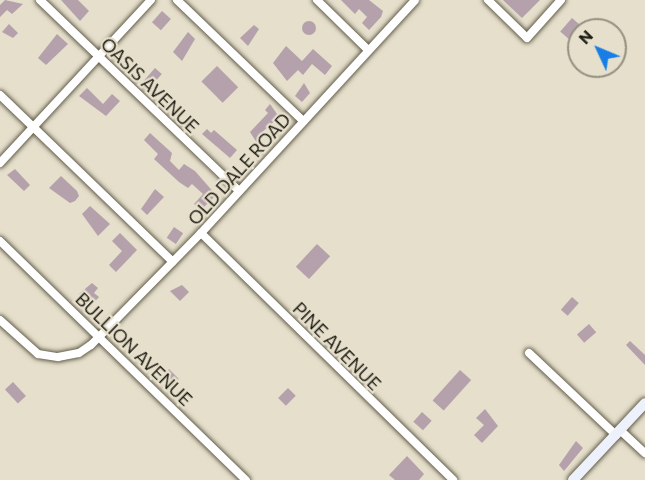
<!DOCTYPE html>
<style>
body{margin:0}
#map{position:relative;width:645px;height:480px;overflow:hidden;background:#e5dfcb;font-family:Commissioner,sans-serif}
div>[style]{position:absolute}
.building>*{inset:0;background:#b5a1ab;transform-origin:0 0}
.round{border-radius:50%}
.roads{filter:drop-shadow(0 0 2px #635d4c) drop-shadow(0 0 2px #635d4c)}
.street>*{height:8px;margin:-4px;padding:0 4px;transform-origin:4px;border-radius:4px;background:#fff}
.secondary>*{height:10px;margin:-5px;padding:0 5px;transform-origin:5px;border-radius:5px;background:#edf1fb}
span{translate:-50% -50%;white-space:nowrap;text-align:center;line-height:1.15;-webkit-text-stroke:4.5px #e5dfcb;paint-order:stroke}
.street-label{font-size:18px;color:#1d1b13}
.north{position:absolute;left:567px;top:18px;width:60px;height:60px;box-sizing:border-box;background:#e5dfcb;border:2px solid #959181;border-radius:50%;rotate:314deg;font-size:16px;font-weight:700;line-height:24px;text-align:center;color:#1d1b13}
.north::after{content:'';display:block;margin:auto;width:21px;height:27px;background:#177ee6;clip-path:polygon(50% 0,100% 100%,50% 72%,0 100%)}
</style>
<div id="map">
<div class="building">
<i style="clip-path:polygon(5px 0,23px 4px,12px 14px,7px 10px,0 17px,0 5px)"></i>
<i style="clip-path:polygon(61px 0,78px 0,89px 11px,80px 21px)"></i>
<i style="clip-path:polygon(341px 0,369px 0,383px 11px,381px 17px,369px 30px,362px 23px,367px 17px,359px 9px,355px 14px)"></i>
<i style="clip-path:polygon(503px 0,540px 0,522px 18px)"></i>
<i style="left:162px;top:11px;width:12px;height:15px;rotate:42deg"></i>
<i style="left:572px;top:18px;width:11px;height:18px;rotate:41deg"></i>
<i class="round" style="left:302px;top:21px;width:14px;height:14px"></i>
<i style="clip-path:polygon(9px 24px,18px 33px,13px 38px,2px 32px)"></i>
<i style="clip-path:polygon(254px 25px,259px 29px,248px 46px,240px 38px)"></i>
<i style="clip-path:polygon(188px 32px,195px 39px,182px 61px,173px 52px)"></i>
<i style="clip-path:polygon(57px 34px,68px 44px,46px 65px,38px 58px)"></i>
<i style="clip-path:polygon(286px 46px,302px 61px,313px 49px,332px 66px,325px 75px,312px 64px,303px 75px,298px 70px,287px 81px,273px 63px)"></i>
<i style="left:217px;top:66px;width:30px;height:22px;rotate:45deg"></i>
<i style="left:155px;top:68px;width:9px;height:21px;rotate:41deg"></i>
<i style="clip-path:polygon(304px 83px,310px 93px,302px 102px,295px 96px)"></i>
<i style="clip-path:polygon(87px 88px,103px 104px,112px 94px,120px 101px,106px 116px,79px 96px)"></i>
<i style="clip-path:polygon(270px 104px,279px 117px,260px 134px,263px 137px,257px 143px,250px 132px,268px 113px,265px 110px)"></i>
<i style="clip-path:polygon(207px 129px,211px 133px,214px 130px,237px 150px,230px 158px,202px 134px)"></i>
<i style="clip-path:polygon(150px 133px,172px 153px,170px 161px,179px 170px,184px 164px,195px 171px,216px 195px,201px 210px,194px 204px,203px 194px,192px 184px,188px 188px,179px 182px,154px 159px,158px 154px,144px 140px)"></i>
<i style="clip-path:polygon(15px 169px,30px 185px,24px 191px,7px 175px)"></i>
<i style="clip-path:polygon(61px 176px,77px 191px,79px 196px,75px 201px,70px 203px,49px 188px)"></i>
<i style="clip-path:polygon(155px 189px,164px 197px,147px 215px,141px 209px)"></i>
<i style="clip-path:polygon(90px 206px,110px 224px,98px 236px,82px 214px)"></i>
<i style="left:174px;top:227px;width:11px;height:13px;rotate:34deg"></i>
<i style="clip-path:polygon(120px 233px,137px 250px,116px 272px,109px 265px,122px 251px,112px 241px)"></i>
<i style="left:317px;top:244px;width:18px;height:31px;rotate:43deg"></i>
<i style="clip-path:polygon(92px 283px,98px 288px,94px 293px,99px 297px,91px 306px,79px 294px)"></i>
<i style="clip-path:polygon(182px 285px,189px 292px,180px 301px,170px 291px)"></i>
<i style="left:572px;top:297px;width:9px;height:17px;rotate:41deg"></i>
<i style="left:589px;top:324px;width:11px;height:16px;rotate:49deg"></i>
<i style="clip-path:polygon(630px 341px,645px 355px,645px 365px,626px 345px)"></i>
<i style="left:169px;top:369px;width:14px;height:8px;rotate:45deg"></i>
<i style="left:460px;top:370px;width:15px;height:41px;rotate:42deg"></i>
<i style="left:13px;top:382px;width:19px;height:11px;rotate:47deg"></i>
<i style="left:288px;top:388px;width:11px;height:14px;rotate:45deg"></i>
<i style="clip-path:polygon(485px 409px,498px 426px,482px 443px,474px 435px,484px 425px,476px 418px)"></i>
<i style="left:422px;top:412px;width:13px;height:13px;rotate:42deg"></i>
<i style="clip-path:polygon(576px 441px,583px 448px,564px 471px,559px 465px)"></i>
<i style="clip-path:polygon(407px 456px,424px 474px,419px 480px,395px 480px,389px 475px)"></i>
</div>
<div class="roads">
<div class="street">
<i style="left:40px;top:0;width:276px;rotate:43.8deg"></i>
<i style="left:177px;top:0;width:175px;rotate:43.8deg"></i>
<i style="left:317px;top:0;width:71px;rotate:44.4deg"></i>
<i style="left:488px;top:0;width:54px;rotate:44.3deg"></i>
<i style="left:527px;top:38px;width:51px;rotate:-48.2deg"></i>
<i style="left:0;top:95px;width:240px;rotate:44deg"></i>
<i style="left:0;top:163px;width:222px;rotate:-47.2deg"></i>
<i style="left:201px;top:233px;width:353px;rotate:44.4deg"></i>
<i style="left:0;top:241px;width:343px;rotate:44.2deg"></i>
<i style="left:0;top:320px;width:51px;rotate:41.8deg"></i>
<i style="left:38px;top:354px;width:20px;rotate:9deg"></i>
<i style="left:58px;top:357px;width:21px;rotate:-11deg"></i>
<i style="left:79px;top:353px;width:14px;rotate:-34deg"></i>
<i style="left:91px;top:345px;width:157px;rotate:-45.5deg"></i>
<i style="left:201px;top:233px;width:316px;rotate:-47.4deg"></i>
<i style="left:529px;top:353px;width:120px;rotate:43.3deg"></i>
<i style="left:620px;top:430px;width:34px;rotate:43deg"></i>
</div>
<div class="secondary">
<i style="left:573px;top:480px;width:105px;rotate:-46.9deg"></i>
</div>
</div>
<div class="street-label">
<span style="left:150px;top:85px;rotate:44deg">OASIS AVENUE</span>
<span style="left:239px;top:169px;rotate:-48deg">OLD DALE ROAD</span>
<span style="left:337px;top:346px;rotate:45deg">PINE AVENUE</span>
<span style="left:134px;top:349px;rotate:44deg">BULLION AVENUE</span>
</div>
<div class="north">N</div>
</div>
